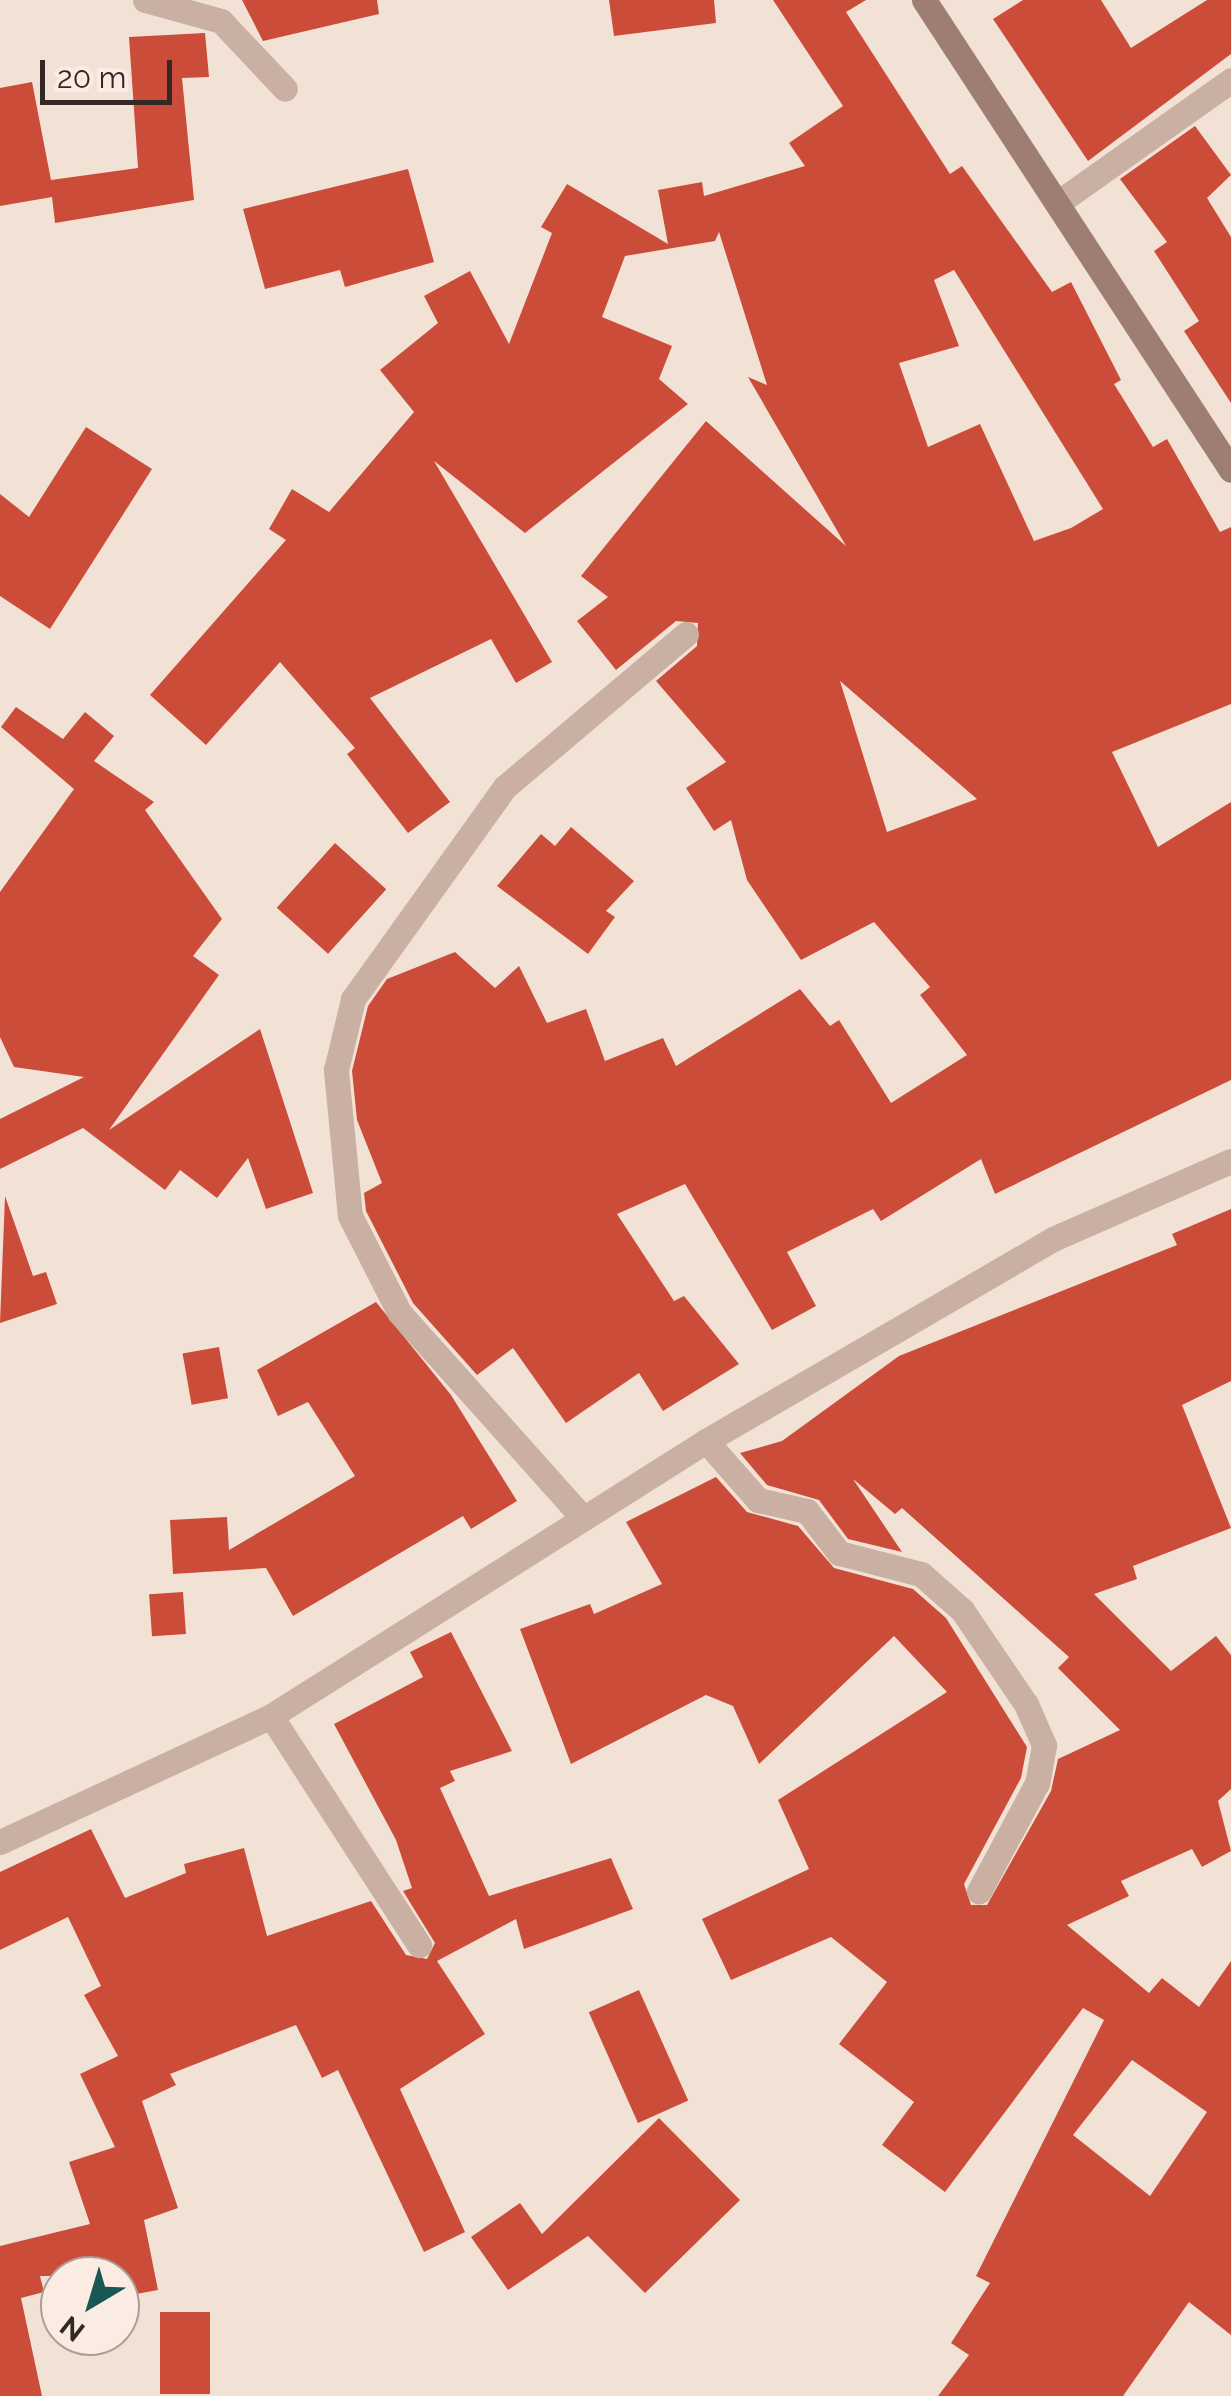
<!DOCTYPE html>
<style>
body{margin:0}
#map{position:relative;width:1231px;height:2396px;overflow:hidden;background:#f2e2d6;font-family:Raleway,sans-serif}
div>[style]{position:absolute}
.building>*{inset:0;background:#cc4c3a;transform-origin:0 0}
.street>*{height:25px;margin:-12.5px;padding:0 12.5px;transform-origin:12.5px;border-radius:12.5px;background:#cab0a2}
.secondary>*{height:25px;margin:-12.5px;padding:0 12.5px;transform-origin:12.5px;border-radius:12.5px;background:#9e7e73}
span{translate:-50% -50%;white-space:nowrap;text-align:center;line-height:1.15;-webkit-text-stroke:8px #faece2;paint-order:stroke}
.north{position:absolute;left:40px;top:2256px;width:100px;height:100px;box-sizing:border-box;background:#faece2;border:2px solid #ab9e96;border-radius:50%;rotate:218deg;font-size:28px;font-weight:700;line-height:40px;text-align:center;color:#342825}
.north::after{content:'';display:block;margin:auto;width:35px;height:45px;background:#195754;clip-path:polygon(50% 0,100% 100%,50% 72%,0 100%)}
.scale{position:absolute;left:40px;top:60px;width:132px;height:45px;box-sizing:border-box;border:5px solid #342825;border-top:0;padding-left:12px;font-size:30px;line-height:35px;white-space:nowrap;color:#342825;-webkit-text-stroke:8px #faece2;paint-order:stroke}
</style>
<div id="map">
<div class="building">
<i style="clip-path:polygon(242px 0,377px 0,379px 14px,263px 41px)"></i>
<i style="clip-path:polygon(609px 0,714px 0,716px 23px,614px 36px)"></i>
<i style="clip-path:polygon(evenodd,773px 0,866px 0,846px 12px,950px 174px,962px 166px,1052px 292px,1071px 282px,1121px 380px,1114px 384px,1153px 447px,1167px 439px,1220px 532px,1231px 527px,1231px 704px,1112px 752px,1158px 847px,1231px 802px,1231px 1080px,995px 1194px,981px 1159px,881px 1221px,873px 1209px,787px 1252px,816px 1306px,772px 1330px,685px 1184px,617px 1214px,674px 1301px,684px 1296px,739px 1364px,663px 1411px,639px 1373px,566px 1423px,513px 1348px,477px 1375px,413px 1303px,366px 1211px,364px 1193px,382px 1183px,357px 1120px,352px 1071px,368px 1006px,387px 979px,455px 952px,495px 988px,519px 966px,547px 1023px,586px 1009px,605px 1061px,663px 1038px,676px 1066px,800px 989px,830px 1026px,839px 1020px,891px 1103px,967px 1055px,920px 995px,930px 987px,874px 922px,801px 960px,747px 880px,731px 820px,714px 831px,686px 788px,726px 762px,656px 681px,697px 646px,698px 623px,676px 621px,616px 670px,577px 621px,608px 597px,581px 576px,706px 421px,846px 546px,748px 377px,767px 385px,719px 232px,715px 241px,625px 256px,602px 317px,672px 346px,659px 379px,688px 404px,525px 533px,434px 461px,552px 662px,516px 683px,491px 639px,370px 698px,450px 802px,408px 833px,347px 754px,355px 748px,280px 662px,206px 745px,150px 695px,286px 540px,269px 529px,292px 489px,329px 512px,414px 412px,380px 370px,438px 323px,424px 296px,470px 271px,509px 344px,552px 233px,541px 227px,567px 184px,668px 244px,658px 190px,702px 182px,704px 196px,805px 166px,789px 143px,843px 106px,773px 0,954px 270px,1103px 509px,1071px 528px,1034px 541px,980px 424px,928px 447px,899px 363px,959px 346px,934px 280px,954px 270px,773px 0,840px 681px,977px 799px,887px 832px,840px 681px)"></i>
<i style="clip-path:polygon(1023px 0,1101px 0,1131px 48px,1207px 0,1231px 0,1231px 54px,1088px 161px,993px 19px)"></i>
<i style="clip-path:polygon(205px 33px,209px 77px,182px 78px,194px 200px,55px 223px,52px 197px,0 206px,0 88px,32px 82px,51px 180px,138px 168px,129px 37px)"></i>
<i style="clip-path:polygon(1195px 126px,1231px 175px,1207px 198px,1231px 237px,1231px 403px,1184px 331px,1199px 321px,1154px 251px,1167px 242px,1120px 179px)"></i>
<i style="clip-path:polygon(408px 169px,434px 262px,345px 287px,340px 270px,265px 289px,243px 209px)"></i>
<i style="clip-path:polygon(86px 427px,152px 469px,50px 629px,0 596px,0 494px,29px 517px)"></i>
<i style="clip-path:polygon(16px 707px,63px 739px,85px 712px,114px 736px,94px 761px,154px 802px,145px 810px,222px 919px,193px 956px,219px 975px,109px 1130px,260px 1029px,313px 1193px,266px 1209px,248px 1158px,217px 1198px,180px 1170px,165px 1190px,83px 1128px,0 1169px,0 1119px,84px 1077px,14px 1067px,0 1037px,0 892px,74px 789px,1px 727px)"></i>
<i style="clip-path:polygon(571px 827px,634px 881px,606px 911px,615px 917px,588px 954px,497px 886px,541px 834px,555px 846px)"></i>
<i style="left:335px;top:843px;width:69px;height:87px;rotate:42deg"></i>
<i style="clip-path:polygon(5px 1196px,33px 1276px,46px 1272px,57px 1304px,0 1323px)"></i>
<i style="clip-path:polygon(evenodd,1231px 1209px,1231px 1381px,1182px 1405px,1231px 1528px,1133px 1566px,1137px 1579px,1094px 1594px,1171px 1671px,1216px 1636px,1231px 1655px,1231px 1789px,1218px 1801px,1231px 1851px,1202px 1867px,1192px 1849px,1121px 1881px,1129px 1896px,1067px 1925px,1149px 1993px,1162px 1978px,1199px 2007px,1231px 1961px,1231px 2335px,1189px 2302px,1123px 2396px,938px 2396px,969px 2355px,951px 2343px,990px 2283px,976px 2276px,1104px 2020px,1083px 2008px,945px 2192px,882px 2145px,914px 2102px,839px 2044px,887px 1982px,831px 1937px,731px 1980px,702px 1919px,809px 1869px,778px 1800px,947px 1692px,894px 1636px,759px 1764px,733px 1706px,706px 1695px,571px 1764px,520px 1629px,590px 1604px,594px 1614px,662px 1584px,626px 1522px,716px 1477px,747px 1512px,798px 1526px,834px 1568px,913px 1589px,946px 1618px,1027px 1747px,1021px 1778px,964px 1884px,971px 1905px,987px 1905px,1051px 1791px,1058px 1759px,1120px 1730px,1058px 1668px,1069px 1657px,902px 1508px,895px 1514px,853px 1479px,902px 1552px,848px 1539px,819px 1500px,767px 1485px,740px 1453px,782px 1441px,899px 1356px,1177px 1245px,1172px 1234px,1231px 1209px,1132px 2060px,1207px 2112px,1150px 2196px,1073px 2135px,1132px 2060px)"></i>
<i style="clip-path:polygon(376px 1302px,451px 1395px,517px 1501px,471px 1529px,463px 1516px,293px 1616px,266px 1568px,173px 1574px,170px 1520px,227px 1517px,229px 1550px,355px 1476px,308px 1402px,278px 1416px,257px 1370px)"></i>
<i style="left:219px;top:1347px;width:52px;height:37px;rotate:80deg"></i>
<i style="left:183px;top:1592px;width:42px;height:34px;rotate:86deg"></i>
<i style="clip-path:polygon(451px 1632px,512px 1751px,450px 1771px,455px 1781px,440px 1788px,489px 1896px,611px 1858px,633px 1909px,524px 1949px,516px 1919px,437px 1961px,485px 2034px,400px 2089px,465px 2232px,424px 2252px,338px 2070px,322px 2078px,296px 2025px,170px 2074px,176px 2085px,142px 2101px,178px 2208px,144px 2220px,158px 2290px,120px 2297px,120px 2276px,40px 2276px,44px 2292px,21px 2298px,42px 2396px,0 2396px,0 2246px,90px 2224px,69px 2162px,115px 2147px,80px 2074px,118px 2056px,84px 1995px,101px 1986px,68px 1917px,0 1950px,0 1872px,91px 1829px,125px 1898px,186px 1873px,184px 1864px,244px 1848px,267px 1936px,371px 1901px,406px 1955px,427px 1959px,435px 1943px,403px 1891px,412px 1888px,396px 1840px,334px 1724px,423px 1677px,410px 1652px)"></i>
<i style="left:639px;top:1990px;width:121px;height:55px;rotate:66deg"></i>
<i style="clip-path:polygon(659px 2118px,740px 2200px,645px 2293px,588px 2236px,508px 2290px,471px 2237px,520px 2203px,542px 2234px)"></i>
<i style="left:160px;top:2312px;width:50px;height:82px"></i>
</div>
<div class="street">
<i style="left:145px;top:0;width:79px;rotate:15.4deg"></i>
<i style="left:221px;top:21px;width:93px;rotate:46.7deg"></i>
<i style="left:1059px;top:202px;width:211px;rotate:-35.3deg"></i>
<i style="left:706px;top:1441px;width:79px;rotate:48.6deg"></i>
<i style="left:758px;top:1500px;width:50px;rotate:12.7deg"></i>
<i style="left:807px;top:1511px;width:53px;rotate:52.7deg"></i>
<i style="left:839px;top:1553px;width:85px;rotate:14.4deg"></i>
<i style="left:921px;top:1574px;width:55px;rotate:41.3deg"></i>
<i style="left:962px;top:1610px;width:114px;rotate:55.8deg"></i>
<i style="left:1026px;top:1704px;width:45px;rotate:66.3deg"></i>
<i style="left:1044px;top:1745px;width:39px;rotate:100deg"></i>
<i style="left:1037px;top:1783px;width:123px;rotate:118.2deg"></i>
<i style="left:583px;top:1518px;width:276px;rotate:-131.8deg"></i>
<i style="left:399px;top:1312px;width:108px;rotate:-117deg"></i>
<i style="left:350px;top:1216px;width:147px;rotate:-95.5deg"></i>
<i style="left:336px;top:1070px;width:73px;rotate:-76.5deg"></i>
<i style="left:353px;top:999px;width:261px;rotate:-54.4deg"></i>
<i style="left:505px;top:787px;width:237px;rotate:-40.2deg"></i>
<i style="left:271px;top:1716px;width:273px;rotate:57.1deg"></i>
<i style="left:0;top:1842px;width:299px;rotate:-24.9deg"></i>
<i style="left:271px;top:1716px;width:515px;rotate:-32.3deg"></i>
<i style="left:706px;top:1441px;width:402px;rotate:-30.2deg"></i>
<i style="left:1053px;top:1239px;width:194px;rotate:-23.7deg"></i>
</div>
<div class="secondary">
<i style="left:924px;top:0;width:561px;rotate:56.85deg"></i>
</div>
<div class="north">N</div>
<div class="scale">20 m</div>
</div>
